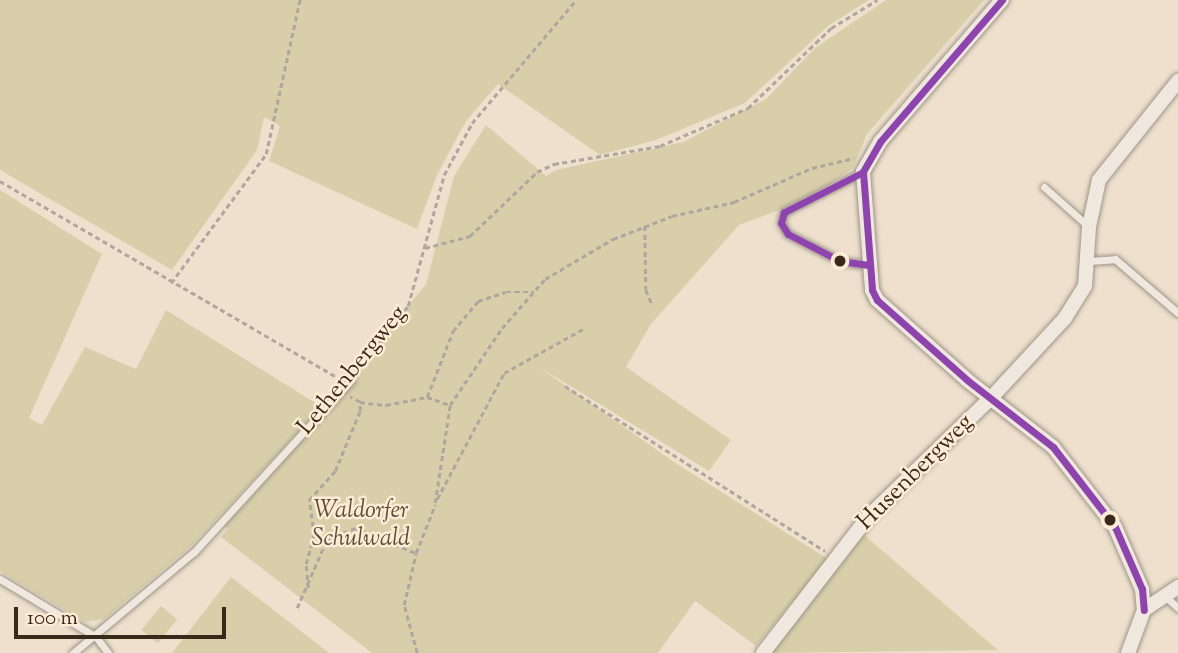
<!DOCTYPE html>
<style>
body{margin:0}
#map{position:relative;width:1178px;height:653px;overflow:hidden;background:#eee0cd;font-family:"Sorts Mill Goudy",serif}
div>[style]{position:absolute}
.green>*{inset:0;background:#d8cfaa;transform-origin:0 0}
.path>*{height:2.5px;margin-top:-1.25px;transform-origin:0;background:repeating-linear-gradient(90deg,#aea79e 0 5px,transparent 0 8.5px)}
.roads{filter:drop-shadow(0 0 2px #9f9588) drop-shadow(0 0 2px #9f9588)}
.service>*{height:7px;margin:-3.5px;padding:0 3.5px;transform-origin:3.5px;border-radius:3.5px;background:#f0e8df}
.minor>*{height:14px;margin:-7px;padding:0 7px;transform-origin:7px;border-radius:7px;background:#f0e8df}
.bus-1>*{height:7px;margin:-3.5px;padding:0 3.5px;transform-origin:3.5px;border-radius:3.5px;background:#8e44ad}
.dots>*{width:19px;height:19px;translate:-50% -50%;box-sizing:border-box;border:4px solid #fcecd6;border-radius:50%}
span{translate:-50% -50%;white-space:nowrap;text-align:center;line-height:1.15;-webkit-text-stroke:5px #fcecd6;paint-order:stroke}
.street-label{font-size:24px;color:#39291a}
.park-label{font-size:24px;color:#5c4f37;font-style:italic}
.scale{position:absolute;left:14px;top:607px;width:212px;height:32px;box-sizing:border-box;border:4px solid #39291a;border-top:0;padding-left:9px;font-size:21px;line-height:24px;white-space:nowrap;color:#39291a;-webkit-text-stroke:5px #fcecd6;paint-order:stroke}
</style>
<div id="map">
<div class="green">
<i style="clip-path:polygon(0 0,869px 0,828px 26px,745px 103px,656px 140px,600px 155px,498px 84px,466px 121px,437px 175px,417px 229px,269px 161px,280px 126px,264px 117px,257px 150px,172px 270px,0 170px)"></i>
<i style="clip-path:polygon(886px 0,984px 0,867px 134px,853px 168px,807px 200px,739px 225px,651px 324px,626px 367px,731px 440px,709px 471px,539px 367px,674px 462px,828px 559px,756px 646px,695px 601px,658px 653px,372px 653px,221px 537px,228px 529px,220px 522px,285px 459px,426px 284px,454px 176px,486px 125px,546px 176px,556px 170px,683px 142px,766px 99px,815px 48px)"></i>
<i style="clip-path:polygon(0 190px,102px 254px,29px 418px,42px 425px,85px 347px,136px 369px,166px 310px,322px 407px,190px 547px,104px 619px,85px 622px,0 571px)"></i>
<i style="clip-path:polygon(863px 534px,998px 650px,771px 653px)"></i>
<i style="clip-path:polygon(231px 577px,329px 653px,172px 653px)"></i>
<i style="left:161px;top:606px;width:21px;height:31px;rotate:39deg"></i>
</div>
<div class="path">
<i style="left:0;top:181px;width:393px;rotate:30.2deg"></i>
<i style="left:645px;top:226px;width:64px;rotate:89.1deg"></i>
<i style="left:646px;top:290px;width:15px;rotate:67deg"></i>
<i style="left:425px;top:248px;width:47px;rotate:-14.9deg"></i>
<i style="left:470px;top:236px;width:93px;rotate:-43.7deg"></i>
<i style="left:537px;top:172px;width:19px;rotate:-25deg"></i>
<i style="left:554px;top:164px;width:108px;rotate:-9.6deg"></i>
<i style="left:660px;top:146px;width:96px;rotate:-23.4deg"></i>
<i style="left:748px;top:108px;width:115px;rotate:-43.9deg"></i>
<i style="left:831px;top:28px;width:54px;rotate:-31.3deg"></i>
<i style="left:171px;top:283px;width:160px;rotate:-53.6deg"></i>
<i style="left:266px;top:154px;width:158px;rotate:-77.6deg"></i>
<i style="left:357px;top:371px;width:83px;rotate:-51.9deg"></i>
<i style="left:408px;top:306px;width:136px;rotate:-74.6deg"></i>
<i style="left:444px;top:175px;width:59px;rotate:-61.7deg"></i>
<i style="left:472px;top:123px;width:161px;rotate:-49.8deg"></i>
<i style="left:565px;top:386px;width:308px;rotate:32.4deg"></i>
<i style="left:427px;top:397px;width:71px;rotate:-68.5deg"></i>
<i style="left:453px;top:331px;width:39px;rotate:-50deg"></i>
<i style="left:478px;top:301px;width:29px;rotate:-18deg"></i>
<i style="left:506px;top:292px;width:28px"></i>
<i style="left:360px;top:402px;width:26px;rotate:7deg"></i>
<i style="left:386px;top:405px;width:42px;rotate:-11deg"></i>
<i style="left:427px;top:397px;width:24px;rotate:19deg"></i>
<i style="left:437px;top:499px;width:143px;rotate:-62deg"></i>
<i style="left:504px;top:373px;width:93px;rotate:-29.1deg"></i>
<i style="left:435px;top:503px;width:99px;rotate:-81.3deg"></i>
<i style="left:450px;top:405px;width:93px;rotate:-56deg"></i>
<i style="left:502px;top:328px;width:65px;rotate:-48.7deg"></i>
<i style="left:545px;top:279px;width:79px;rotate:-30.5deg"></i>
<i style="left:613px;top:239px;width:63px;rotate:-21.3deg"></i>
<i style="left:672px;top:216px;width:64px;rotate:-12.7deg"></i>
<i style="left:734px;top:202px;width:85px;rotate:-23.6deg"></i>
<i style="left:812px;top:168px;width:43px;rotate:-13.4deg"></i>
<i style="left:308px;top:588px;width:24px;rotate:-95deg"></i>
<i style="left:306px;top:564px;width:30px;rotate:-75deg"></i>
<i style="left:314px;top:535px;width:35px;rotate:-98deg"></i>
<i style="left:309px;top:500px;width:39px;rotate:-48deg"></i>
<i style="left:335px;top:471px;width:65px;rotate:-67.4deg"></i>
<i style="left:360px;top:411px;width:9px;rotate:-90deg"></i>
<i style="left:360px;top:402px;width:11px;rotate:-153deg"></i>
<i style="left:297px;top:608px;width:75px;rotate:-66.5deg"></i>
<i style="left:327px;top:539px;width:30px;rotate:-21deg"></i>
<i style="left:355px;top:528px;width:66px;rotate:22.3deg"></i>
<i style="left:417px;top:653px;width:50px;rotate:-105.2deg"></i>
<i style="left:404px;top:605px;width:53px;rotate:-77deg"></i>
<i style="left:416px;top:553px;width:52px;rotate:-68.4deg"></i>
</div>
<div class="roads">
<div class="service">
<i style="left:862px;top:172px;width:88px;rotate:152.9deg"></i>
<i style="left:784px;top:212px;width:11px;rotate:105deg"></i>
<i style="left:781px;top:223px;width:13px;rotate:58deg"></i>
<i style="left:788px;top:234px;width:59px;rotate:27.4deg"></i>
<i style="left:840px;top:261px;width:29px;rotate:8deg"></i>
<i style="left:1044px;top:187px;width:59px;rotate:41.6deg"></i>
<i style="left:1089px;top:261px;width:26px;rotate:-4deg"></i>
<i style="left:1115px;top:259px;width:83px;rotate:40.6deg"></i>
<i style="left:0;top:579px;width:112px;rotate:31.1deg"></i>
<i style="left:96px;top:637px;width:20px;rotate:53deg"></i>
<i style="left:1167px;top:598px;width:15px;rotate:42deg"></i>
<i style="left:73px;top:653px;width:158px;rotate:-39.9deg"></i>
<i style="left:194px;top:552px;width:233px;rotate:-47.6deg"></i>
</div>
<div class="minor">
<i style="left:1002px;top:0;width:187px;rotate:130.7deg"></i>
<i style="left:880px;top:142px;width:34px;rotate:120deg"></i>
<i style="left:863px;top:172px;width:118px;rotate:85.6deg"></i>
<i style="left:872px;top:290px;width:11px;rotate:63deg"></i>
<i style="left:877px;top:300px;width:120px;rotate:41.6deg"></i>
<i style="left:967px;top:380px;width:109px;rotate:37.9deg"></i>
<i style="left:1053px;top:447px;width:101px;rotate:52.2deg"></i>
<i style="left:1115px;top:527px;width:68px;rotate:66.5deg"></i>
<i style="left:1142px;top:589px;width:21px;rotate:85deg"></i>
<i style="left:763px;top:653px;width:172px;rotate:-52.3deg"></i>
<i style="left:868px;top:517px;width:171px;rotate:-44.1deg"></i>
<i style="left:991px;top:398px;width:109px;rotate:-47.2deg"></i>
<i style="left:1065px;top:318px;width:38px;rotate:-58deg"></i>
<i style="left:1085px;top:286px;width:59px;rotate:-86.1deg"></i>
<i style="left:1089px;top:227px;width:48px;rotate:-78deg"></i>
<i style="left:1099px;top:180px;width:127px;rotate:-51.4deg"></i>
<i style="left:1128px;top:653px;width:46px;rotate:-69.6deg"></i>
<i style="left:1144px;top:610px;width:41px;rotate:-34.1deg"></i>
</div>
</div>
<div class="bus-1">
<i style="left:1002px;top:0;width:187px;rotate:130.7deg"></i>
<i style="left:880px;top:142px;width:34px;rotate:120deg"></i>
<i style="left:863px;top:172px;width:118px;rotate:85.6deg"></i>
<i style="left:872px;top:290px;width:11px;rotate:63deg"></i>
<i style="left:877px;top:300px;width:120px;rotate:41.6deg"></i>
<i style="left:967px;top:380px;width:109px;rotate:37.9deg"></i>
<i style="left:1053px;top:447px;width:101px;rotate:52.2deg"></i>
<i style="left:1115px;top:527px;width:68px;rotate:66.5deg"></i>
<i style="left:1142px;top:589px;width:21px;rotate:85deg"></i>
<i style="left:863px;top:172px;width:89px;rotate:153.1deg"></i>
<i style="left:784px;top:212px;width:11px;rotate:105deg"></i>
<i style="left:781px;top:223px;width:13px;rotate:58deg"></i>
<i style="left:788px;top:234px;width:59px;rotate:27.4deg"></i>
<i style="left:840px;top:261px;width:29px;rotate:8deg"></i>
</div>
<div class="dots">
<i style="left:840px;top:261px;background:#39291a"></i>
<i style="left:1110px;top:520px;background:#39291a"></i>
</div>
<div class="street-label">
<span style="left:353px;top:371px;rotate:-51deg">Lethenbergweg</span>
<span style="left:916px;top:473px;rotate:-45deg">Husenbergweg</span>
</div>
<div class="park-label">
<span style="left:361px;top:526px">Waldorfer<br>Schulwald</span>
</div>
<div class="scale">100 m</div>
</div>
